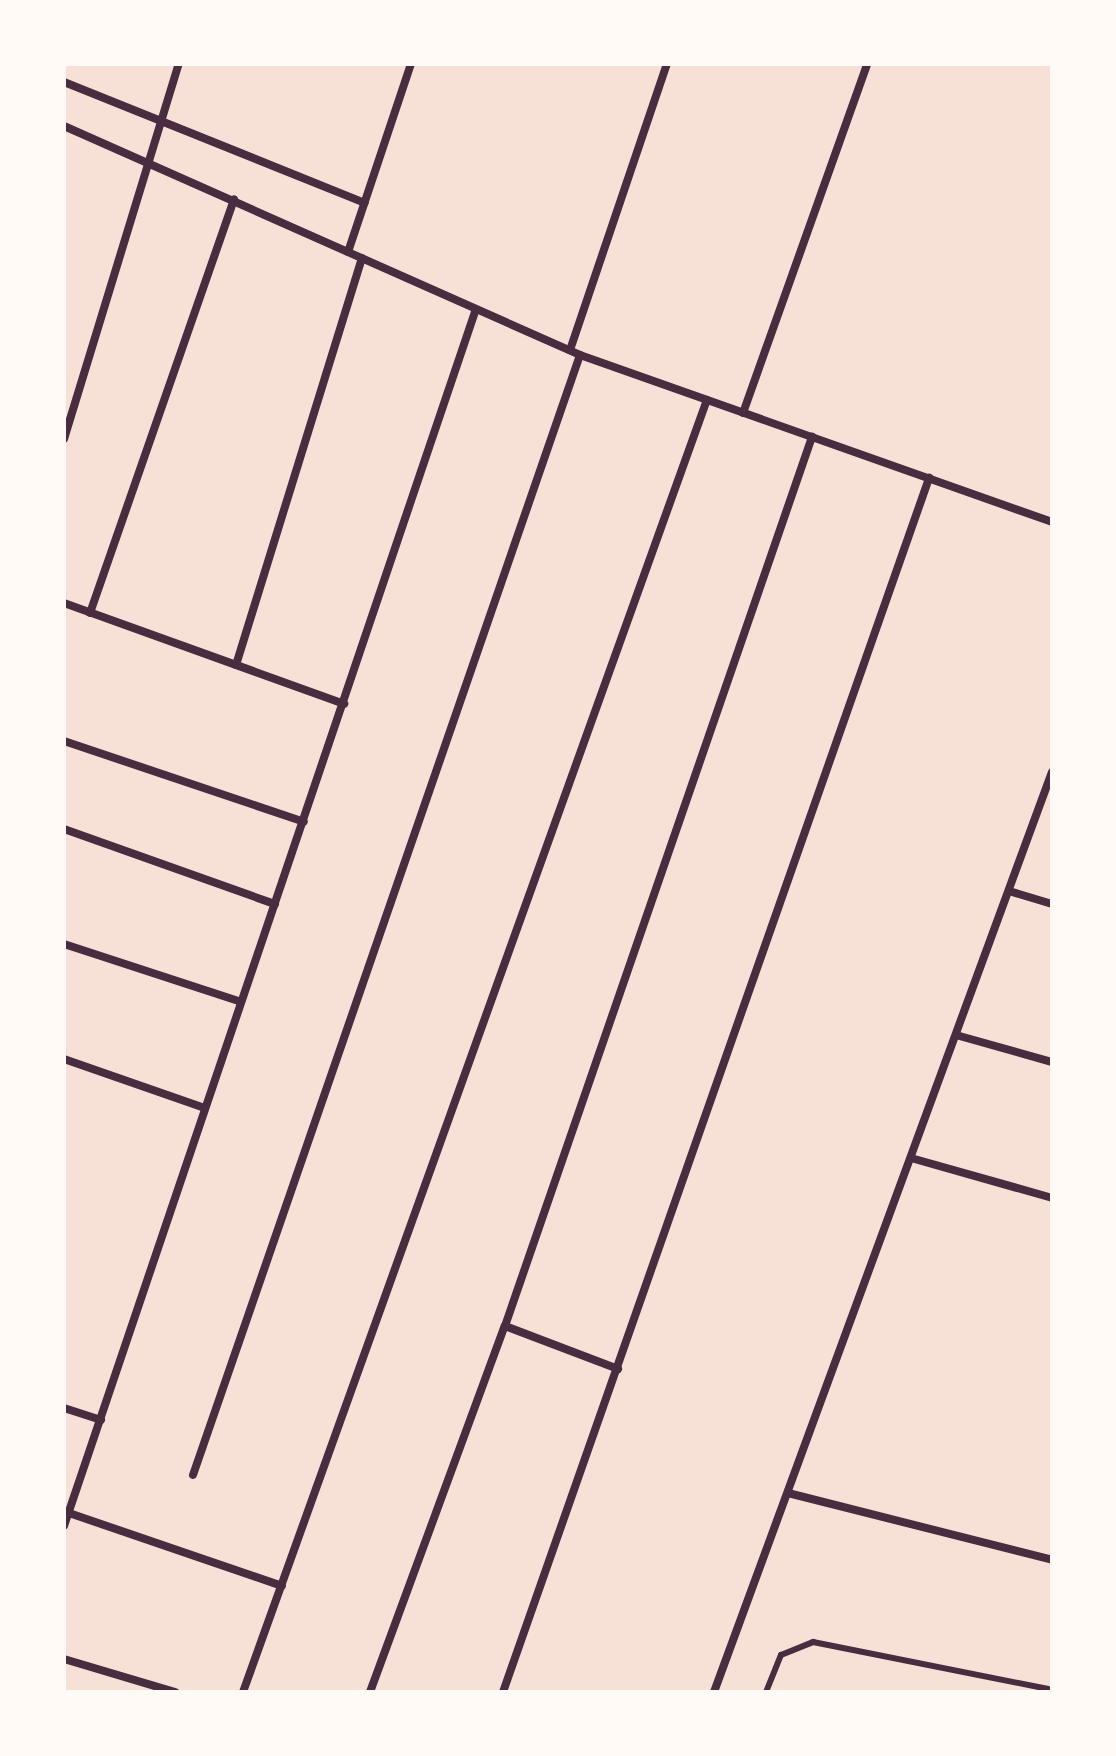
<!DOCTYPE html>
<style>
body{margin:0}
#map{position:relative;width:1116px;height:1756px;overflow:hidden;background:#f7e1d7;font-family:"Source Sans 3",sans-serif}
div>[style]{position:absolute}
.service>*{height:6px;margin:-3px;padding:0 3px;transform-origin:3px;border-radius:3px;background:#4a2c40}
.minor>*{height:8px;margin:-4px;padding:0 4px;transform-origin:4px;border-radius:4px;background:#4a2c40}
span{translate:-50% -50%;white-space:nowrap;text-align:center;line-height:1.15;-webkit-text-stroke:6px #fffaf5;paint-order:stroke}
.frame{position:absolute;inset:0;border:66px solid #fffaf5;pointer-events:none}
</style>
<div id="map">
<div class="service">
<i style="left:766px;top:1692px;width:40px;rotate:-68deg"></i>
<i style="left:781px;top:1655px;width:35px;rotate:-22deg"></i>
<i style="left:813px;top:1642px;width:240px;rotate:11.3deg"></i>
</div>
<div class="minor">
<i style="left:64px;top:82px;width:324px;rotate:21.9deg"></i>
<i style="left:64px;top:126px;width:565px;rotate:23.93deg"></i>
<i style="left:580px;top:355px;width:501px;rotate:19.48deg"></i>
<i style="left:348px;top:252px;width:198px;rotate:-71.5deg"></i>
<i style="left:570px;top:350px;width:302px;rotate:-71.3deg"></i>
<i style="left:743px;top:413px;width:370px;rotate:-70.4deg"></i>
<i style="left:64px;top:439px;width:392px;rotate:-73deg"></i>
<i style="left:64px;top:603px;width:298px;rotate:19.8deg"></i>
<i style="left:90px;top:613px;width:438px;rotate:-70.8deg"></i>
<i style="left:236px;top:665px;width:426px;rotate:-72.8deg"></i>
<i style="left:64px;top:741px;width:253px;rotate:18.6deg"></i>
<i style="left:64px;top:829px;width:224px;rotate:19.6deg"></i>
<i style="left:1009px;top:891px;width:45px;rotate:16.8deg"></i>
<i style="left:64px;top:944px;width:186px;rotate:18.1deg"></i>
<i style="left:956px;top:1035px;width:100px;rotate:15.7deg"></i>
<i style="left:64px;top:1059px;width:149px;rotate:19.2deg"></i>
<i style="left:911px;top:1158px;width:147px;rotate:15.8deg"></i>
<i style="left:505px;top:1326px;width:121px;rotate:20.8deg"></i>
<i style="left:64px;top:1408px;width:39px;rotate:18deg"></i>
<i style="left:193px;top:1475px;width:1185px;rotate:-70.94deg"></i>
<i style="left:788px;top:1493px;width:272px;rotate:14.2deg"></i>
<i style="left:69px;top:1513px;width:225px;rotate:18.9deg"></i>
<i style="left:64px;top:1526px;width:1282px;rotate:-71.3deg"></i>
<i style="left:64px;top:1659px;width:116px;rotate:16.6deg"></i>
<i style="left:243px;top:1692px;width:1373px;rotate:-70.25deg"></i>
<i style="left:370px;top:1692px;width:390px;rotate:-69.8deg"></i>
<i style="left:505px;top:1326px;width:941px;rotate:-70.95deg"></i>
<i style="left:503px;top:1692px;width:1287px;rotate:-70.66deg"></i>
<i style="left:714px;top:1692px;width:980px;rotate:-69.83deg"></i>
</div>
<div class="frame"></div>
</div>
